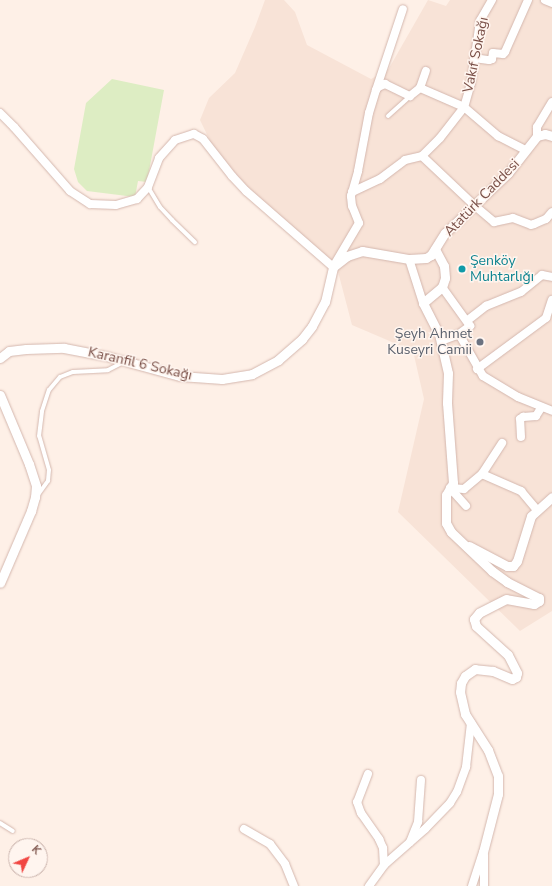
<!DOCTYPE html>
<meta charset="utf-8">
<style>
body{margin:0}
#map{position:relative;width:552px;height:886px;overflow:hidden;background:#fef0e7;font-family:"Nunito Sans",sans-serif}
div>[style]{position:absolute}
.residential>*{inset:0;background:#f8e3d7}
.green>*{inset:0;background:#ddedc3}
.roads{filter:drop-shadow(0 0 1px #d4b7ae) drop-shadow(0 0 1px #d4b7ae)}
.service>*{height:4px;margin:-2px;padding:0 2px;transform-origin:2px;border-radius:2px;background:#fff}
.minor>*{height:8px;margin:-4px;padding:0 4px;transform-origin:4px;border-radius:4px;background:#fff}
.tertiary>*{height:9px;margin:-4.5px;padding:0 4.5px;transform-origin:4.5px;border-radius:4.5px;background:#fff}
.dots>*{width:11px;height:11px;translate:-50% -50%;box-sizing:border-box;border:2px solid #fff5ef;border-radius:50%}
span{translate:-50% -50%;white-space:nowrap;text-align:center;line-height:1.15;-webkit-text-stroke:3px #fff5ef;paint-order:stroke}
.street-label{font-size:14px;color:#7a5048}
.culture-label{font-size:14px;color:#0d838f}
.left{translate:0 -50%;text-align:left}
.worship-label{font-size:14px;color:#5b616d}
.right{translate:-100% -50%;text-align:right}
.north{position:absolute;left:8px;top:838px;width:40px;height:40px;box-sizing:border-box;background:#fff5ef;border:1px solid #cab3ac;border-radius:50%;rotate:46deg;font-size:11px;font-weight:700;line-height:16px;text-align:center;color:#7a5048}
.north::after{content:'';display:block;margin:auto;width:14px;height:18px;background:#f14642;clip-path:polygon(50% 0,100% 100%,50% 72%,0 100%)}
</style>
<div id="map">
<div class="residential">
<i style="clip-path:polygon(265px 0,284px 0,295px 12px,307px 45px,371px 79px,388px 70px,428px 0,446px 6px,450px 0,552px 0,552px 611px,520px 631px,398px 512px,424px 399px,413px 351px,352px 325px,336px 264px,247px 189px,214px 149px,200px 120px,209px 98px,235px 73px,255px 27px)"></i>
</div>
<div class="green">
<i style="clip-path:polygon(112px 79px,164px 90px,147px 182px,138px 181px,135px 197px,87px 191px,78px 182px,74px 169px,86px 103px)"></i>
</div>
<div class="roads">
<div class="service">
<i style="left:388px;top:116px;width:30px;rotate:-42deg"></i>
<i style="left:148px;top:187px;width:23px;rotate:59deg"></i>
<i style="left:160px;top:207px;width:18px;rotate:47deg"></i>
<i style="left:172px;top:220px;width:32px;rotate:44deg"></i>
<i style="left:37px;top:496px;width:19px;rotate:-54deg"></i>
<i style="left:48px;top:481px;width:11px;rotate:-85deg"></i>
<i style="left:49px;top:470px;width:35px;rotate:-106deg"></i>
<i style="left:39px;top:436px;width:25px;rotate:-83deg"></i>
<i style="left:42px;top:411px;width:22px;rotate:-72deg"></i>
<i style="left:49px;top:390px;width:17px;rotate:-50deg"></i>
<i style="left:60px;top:377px;width:14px;rotate:-21deg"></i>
<i style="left:73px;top:372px;width:35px;rotate:-3deg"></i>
<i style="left:108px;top:370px;width:18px;rotate:-27deg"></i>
<i style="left:0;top:823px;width:15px;rotate:32deg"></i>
</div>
<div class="minor">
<i style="left:492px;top:0;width:24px;rotate:120deg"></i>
<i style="left:480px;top:21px;width:63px;rotate:98.3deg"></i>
<i style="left:471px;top:83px;width:25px;rotate:106deg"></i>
<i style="left:464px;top:107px;width:45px;rotate:40.5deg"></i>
<i style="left:498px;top:136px;width:31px;rotate:27deg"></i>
<i style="left:545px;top:0;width:8px;rotate:23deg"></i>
<i style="left:474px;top:58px;width:15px;rotate:8deg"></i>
<i style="left:489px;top:60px;width:3px;rotate:-18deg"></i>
<i style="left:492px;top:59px;width:6px;rotate:-81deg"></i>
<i style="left:493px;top:53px;width:10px;rotate:6deg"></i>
<i style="left:503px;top:54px;width:3px;rotate:-45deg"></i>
<i style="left:505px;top:52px;width:57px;rotate:-66.1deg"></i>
<i style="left:376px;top:90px;width:85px;rotate:-71.6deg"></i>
<i style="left:0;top:113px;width:20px;rotate:45deg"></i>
<i style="left:14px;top:127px;width:85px;rotate:48.8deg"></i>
<i style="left:70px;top:191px;width:24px;rotate:33deg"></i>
<i style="left:90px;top:204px;width:26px;rotate:2deg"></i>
<i style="left:116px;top:205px;width:22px;rotate:-16deg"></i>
<i style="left:137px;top:199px;width:16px;rotate:-47deg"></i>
<i style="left:148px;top:187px;width:31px;rotate:-69deg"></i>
<i style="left:159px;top:158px;width:24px;rotate:-48deg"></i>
<i style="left:175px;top:140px;width:20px;rotate:-18deg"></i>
<i style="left:194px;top:134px;width:10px;rotate:29deg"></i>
<i style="left:203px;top:139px;width:47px;rotate:51.9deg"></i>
<i style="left:232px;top:176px;width:21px;rotate:47deg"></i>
<i style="left:246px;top:191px;width:116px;rotate:41.1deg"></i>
<i style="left:333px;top:267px;width:51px;rotate:-59.4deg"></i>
<i style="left:359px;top:223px;width:18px;rotate:-112deg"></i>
<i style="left:352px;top:206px;width:10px;rotate:-96deg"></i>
<i style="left:351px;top:196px;width:26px;rotate:-74deg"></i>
<i style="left:358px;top:171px;width:59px;rotate:-79.3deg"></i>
<i style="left:369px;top:113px;width:24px;rotate:-73deg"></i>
<i style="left:376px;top:90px;width:4px;rotate:-56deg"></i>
<i style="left:378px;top:87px;width:8px;rotate:-23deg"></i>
<i style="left:385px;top:84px;width:28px;rotate:26deg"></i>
<i style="left:410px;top:96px;width:13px;rotate:-39deg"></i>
<i style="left:420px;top:88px;width:18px;rotate:-71deg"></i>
<i style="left:537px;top:136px;width:9px;rotate:-90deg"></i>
<i style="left:537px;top:127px;width:29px;rotate:-59deg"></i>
<i style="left:422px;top:156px;width:73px;rotate:43.3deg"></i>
<i style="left:475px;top:206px;width:25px;rotate:40deg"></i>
<i style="left:494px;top:222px;width:19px;rotate:-12deg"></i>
<i style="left:513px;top:218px;width:19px;rotate:21deg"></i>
<i style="left:531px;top:225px;width:3px;rotate:-18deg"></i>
<i style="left:534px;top:224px;width:13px;rotate:-23deg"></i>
<i style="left:546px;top:219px;width:9px;rotate:-49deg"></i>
<i style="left:352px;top:192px;width:31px;rotate:-25deg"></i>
<i style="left:380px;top:179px;width:31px;rotate:-37deg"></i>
<i style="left:405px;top:160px;width:17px;rotate:-13deg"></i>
<i style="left:422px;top:156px;width:25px;rotate:-45deg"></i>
<i style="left:440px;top:138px;width:39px;rotate:-52deg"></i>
<i style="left:464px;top:107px;width:48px;rotate:-156.6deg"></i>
<i style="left:409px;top:259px;width:46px;rotate:72.3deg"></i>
<i style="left:468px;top:320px;width:23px;rotate:-38deg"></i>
<i style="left:486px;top:306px;width:38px;rotate:-22deg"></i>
<i style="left:521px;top:292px;width:27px;rotate:-39deg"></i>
<i style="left:542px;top:275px;width:10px;rotate:11deg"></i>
<i style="left:459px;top:334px;width:48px;rotate:60.3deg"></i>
<i style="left:483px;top:376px;width:41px;rotate:31deg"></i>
<i style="left:518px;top:397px;width:37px;rotate:22deg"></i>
<i style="left:441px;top:341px;width:19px;rotate:-21deg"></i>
<i style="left:459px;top:334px;width:14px;rotate:-36deg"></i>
<i style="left:470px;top:326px;width:48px;rotate:-125.7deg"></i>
<i style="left:477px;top:369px;width:86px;rotate:-36.5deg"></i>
<i style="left:546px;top:318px;width:19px;rotate:-72deg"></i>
<i style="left:521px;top:437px;width:18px;rotate:-93deg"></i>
<i style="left:520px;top:419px;width:4px;rotate:-34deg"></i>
<i style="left:523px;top:417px;width:13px;rotate:-4deg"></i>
<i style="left:536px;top:416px;width:9px;rotate:-58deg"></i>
<i style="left:482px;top:474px;width:37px;rotate:-57deg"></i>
<i style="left:450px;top:488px;width:14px;rotate:4deg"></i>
<i style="left:464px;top:489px;width:23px;rotate:-40deg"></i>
<i style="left:482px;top:474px;width:43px;rotate:23.6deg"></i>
<i style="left:521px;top:491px;width:25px;rotate:50deg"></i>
<i style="left:450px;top:488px;width:24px;rotate:48deg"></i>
<i style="left:368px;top:774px;width:30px;rotate:111deg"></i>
<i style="left:357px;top:802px;width:12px;rotate:70deg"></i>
<i style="left:361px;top:813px;width:32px;rotate:55deg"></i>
<i style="left:379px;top:839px;width:10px;rotate:66deg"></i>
<i style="left:383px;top:848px;width:17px;rotate:87deg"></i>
<i style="left:244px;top:829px;width:30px;rotate:30deg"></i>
<i style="left:270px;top:844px;width:25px;rotate:53deg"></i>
<i style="left:285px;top:864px;width:24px;rotate:68deg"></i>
<i style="left:410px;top:842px;width:22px;rotate:-68deg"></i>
<i style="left:418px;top:822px;width:42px;rotate:-85.9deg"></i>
<i style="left:484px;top:855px;width:31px;rotate:90deg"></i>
<i style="left:369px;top:886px;width:26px;rotate:-54deg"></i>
<i style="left:384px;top:865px;width:55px;rotate:-41.3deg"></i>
<i style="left:425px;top:829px;width:36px;rotate:-46deg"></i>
<i style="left:450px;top:803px;width:13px;rotate:-58deg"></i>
<i style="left:457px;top:792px;width:27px;rotate:-70deg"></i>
<i style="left:466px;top:767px;width:44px;rotate:-83.5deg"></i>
<i style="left:472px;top:886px;width:36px;rotate:-72deg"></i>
</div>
<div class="tertiary">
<i style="left:435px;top:249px;width:19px;rotate:62deg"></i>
<i style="left:444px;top:266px;width:12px;rotate:85deg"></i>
<i style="left:445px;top:278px;width:9px;rotate:108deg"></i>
<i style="left:442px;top:287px;width:25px;rotate:140deg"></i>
<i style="left:423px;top:303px;width:35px;rotate:63deg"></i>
<i style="left:439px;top:334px;width:40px;rotate:77deg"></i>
<i style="left:448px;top:373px;width:30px;rotate:92deg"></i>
<i style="left:447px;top:403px;width:80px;rotate:85.7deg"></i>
<i style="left:453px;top:483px;width:14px;rotate:120deg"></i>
<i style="left:446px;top:495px;width:28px;rotate:90deg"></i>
<i style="left:446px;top:523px;width:10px;rotate:61deg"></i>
<i style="left:451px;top:532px;width:57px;rotate:43.6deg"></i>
<i style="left:492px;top:571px;width:19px;rotate:36deg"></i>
<i style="left:507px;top:582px;width:36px;rotate:27deg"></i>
<i style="left:539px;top:598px;width:3px;rotate:90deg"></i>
<i style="left:539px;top:601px;width:6px;rotate:149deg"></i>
<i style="left:534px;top:604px;width:28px;rotate:-170deg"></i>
<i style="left:506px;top:599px;width:30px;rotate:153deg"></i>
<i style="left:479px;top:613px;width:8px;rotate:130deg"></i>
<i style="left:474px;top:619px;width:7px;rotate:74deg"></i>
<i style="left:476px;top:626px;width:43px;rotate:42.2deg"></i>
<i style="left:508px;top:655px;width:20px;rotate:63deg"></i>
<i style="left:517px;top:673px;width:4px;rotate:104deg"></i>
<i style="left:516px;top:677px;width:4px;rotate:153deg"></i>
<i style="left:512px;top:679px;width:21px;rotate:-157deg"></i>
<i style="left:493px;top:671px;width:18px;rotate:-174deg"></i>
<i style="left:475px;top:669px;width:12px;rotate:145deg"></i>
<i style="left:465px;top:676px;width:8px;rotate:120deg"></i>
<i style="left:461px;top:683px;width:9px;rotate:96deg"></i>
<i style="left:460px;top:692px;width:23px;rotate:77deg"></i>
<i style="left:465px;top:714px;width:43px;rotate:57.4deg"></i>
<i style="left:488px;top:750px;width:28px;rotate:69deg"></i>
<i style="left:498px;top:776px;width:18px;rotate:90deg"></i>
<i style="left:498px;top:794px;width:60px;rotate:104.5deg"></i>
<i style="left:0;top:358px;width:11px;rotate:-38deg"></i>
<i style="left:9px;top:351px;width:17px;rotate:-7deg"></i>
<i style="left:26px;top:349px;width:38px;rotate:-2deg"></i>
<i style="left:64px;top:348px;width:43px;rotate:10.8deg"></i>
<i style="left:106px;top:356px;width:77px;rotate:15.1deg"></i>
<i style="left:180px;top:376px;width:42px;rotate:4.1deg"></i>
<i style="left:222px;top:379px;width:30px;rotate:-9deg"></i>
<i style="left:252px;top:374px;width:30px;rotate:-28deg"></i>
<i style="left:278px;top:360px;width:32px;rotate:-41deg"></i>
<i style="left:302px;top:339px;width:16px;rotate:-52deg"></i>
<i style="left:312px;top:326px;width:27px;rotate:-62deg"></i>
<i style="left:325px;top:302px;width:36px;rotate:-77deg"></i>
<i style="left:333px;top:267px;width:18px;rotate:-38deg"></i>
<i style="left:347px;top:256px;width:16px;rotate:-18deg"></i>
<i style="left:362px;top:251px;width:48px;rotate:9.7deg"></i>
<i style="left:409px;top:259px;width:17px;rotate:-3deg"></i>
<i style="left:426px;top:258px;width:6px;rotate:-31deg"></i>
<i style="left:431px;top:255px;width:26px;rotate:-58deg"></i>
<i style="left:445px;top:233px;width:87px;rotate:-43.6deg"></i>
<i style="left:508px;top:173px;width:47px;rotate:-51.9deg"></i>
<i style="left:537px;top:136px;width:8px;rotate:-14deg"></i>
<i style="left:545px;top:134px;width:7px;rotate:16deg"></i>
<i style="left:0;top:395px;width:75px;rotate:67.2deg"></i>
<i style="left:29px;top:464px;width:23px;rotate:72deg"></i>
<i style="left:36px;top:486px;width:11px;rotate:95deg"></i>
<i style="left:35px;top:497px;width:15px;rotate:106deg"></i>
<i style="left:31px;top:511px;width:78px;rotate:113.3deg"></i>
<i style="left:469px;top:546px;width:43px;rotate:27.8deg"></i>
<i style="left:507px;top:566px;width:6px"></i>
<i style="left:513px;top:566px;width:6px;rotate:-51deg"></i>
<i style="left:517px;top:561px;width:47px;rotate:-72.7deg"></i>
<i style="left:531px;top:516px;width:28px;rotate:-42deg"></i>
</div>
</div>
<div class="dots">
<i style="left:462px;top:269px;background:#0f9aa8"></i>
<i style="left:480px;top:342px;background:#6b7280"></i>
</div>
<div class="street-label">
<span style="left:476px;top:55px;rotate:-78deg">Vakıf Sokağı</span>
<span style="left:482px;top:198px;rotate:-46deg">Atatürk Caddesi</span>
<span style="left:140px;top:364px;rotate:13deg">Karanfil 6 Sokağı</span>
</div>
<div class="culture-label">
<span class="left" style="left:470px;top:269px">Şenköy<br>Muhtarlığı</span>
</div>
<div class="worship-label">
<span class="right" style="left:472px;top:342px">Şeyh Ahmet<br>Kuseyri Camii</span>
</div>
<div class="north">K</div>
</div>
